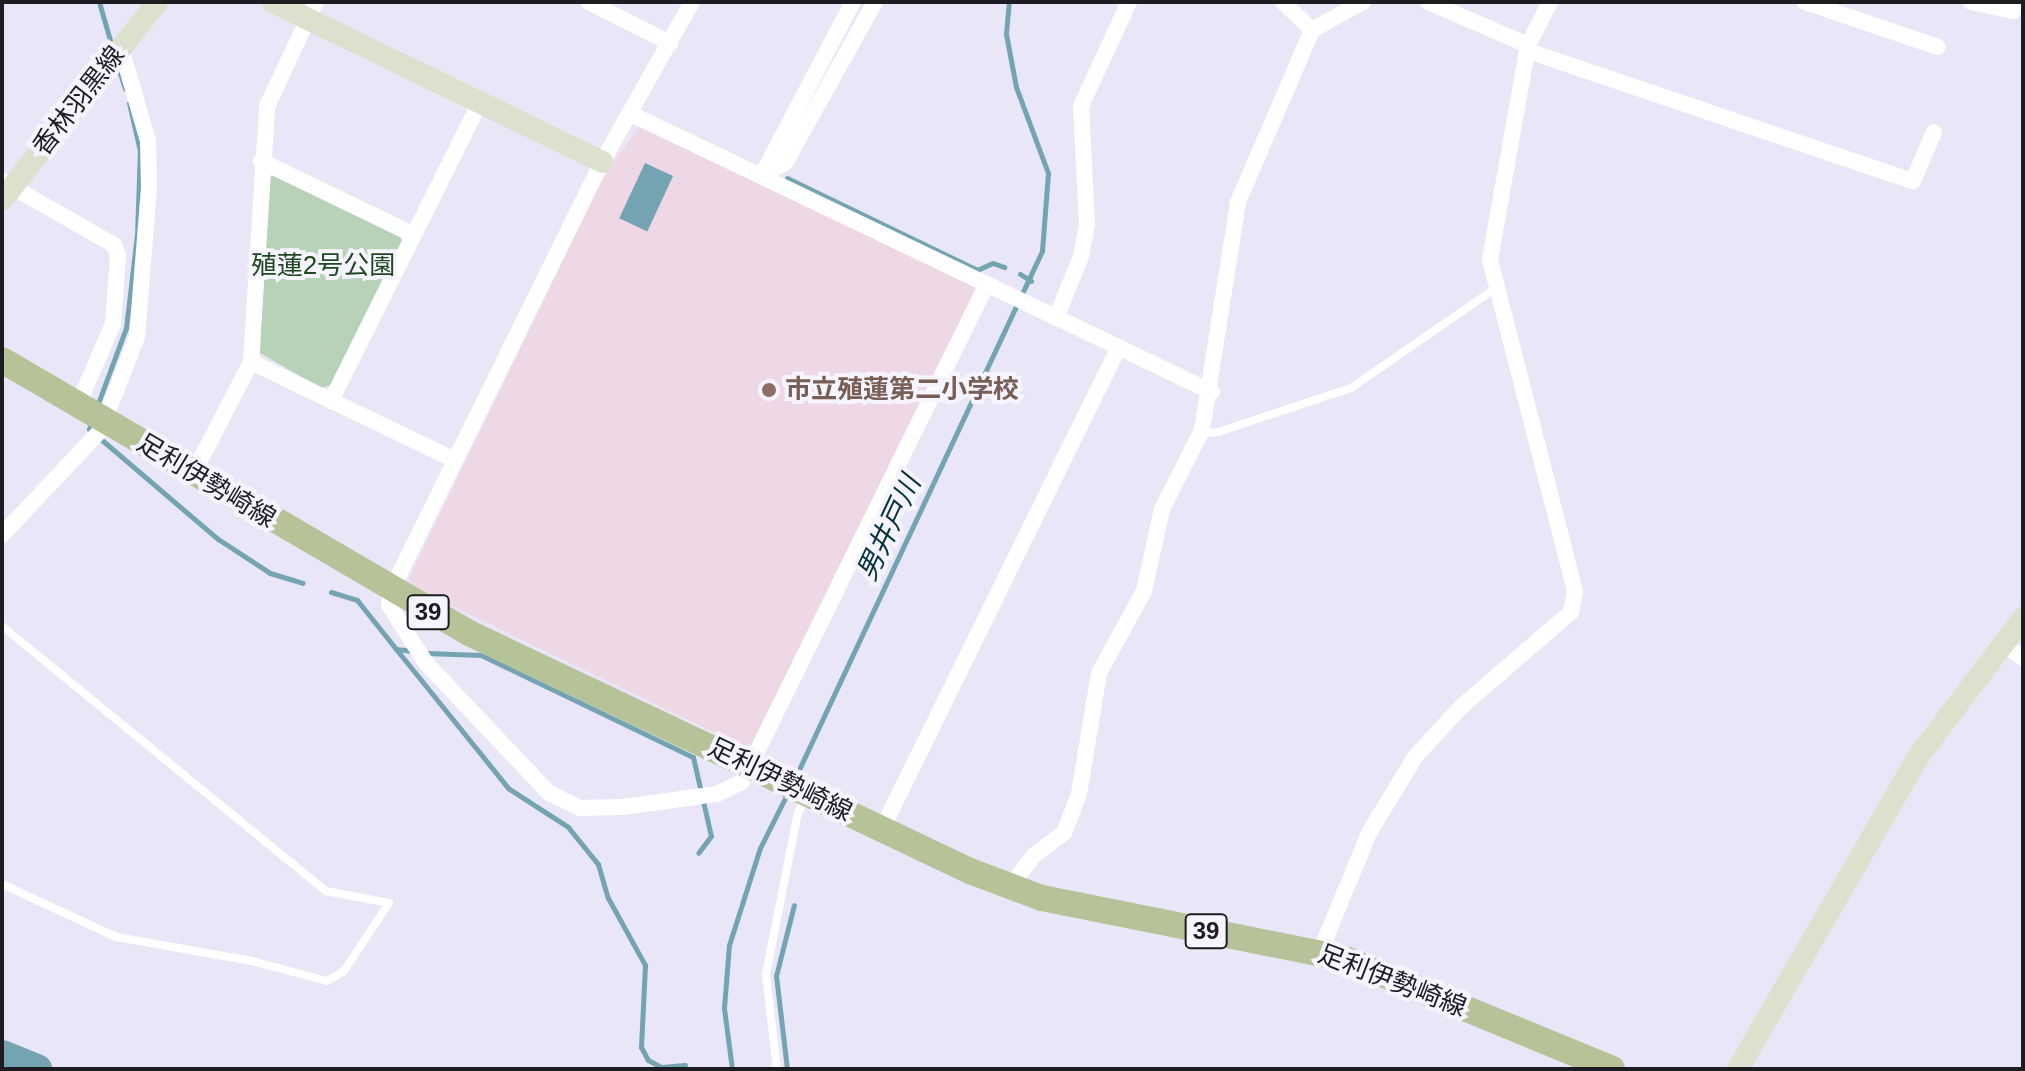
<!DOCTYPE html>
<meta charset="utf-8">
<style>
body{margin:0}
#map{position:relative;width:2025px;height:1071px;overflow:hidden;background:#e9e7f7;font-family:Helvetica,"Noto Sans JP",sans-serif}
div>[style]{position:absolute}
.education>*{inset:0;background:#eed8e5}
.green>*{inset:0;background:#b7d2b6}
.water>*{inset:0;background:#74a4b2;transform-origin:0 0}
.stream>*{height:5px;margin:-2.5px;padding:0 2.5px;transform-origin:2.5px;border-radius:2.5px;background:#74a4b2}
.river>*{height:30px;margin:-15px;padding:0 15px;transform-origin:15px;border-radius:15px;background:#74a4b2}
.lane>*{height:8px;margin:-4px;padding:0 4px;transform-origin:4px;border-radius:4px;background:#fff}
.street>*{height:16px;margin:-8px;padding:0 8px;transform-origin:8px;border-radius:8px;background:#fff}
.secondary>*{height:22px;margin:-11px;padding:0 11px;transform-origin:11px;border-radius:11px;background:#dbe1cc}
.primary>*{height:26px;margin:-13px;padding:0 13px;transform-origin:13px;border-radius:13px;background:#b6c398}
.dots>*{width:22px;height:22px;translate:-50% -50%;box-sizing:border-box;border:4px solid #f6f5ff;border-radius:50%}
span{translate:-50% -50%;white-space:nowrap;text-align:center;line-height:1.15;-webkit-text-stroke:8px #f6f5ff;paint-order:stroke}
.shield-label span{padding:2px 6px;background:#f6f5ff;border:2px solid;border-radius:6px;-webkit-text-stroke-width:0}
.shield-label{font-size:24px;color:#1c1c21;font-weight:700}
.street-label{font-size:26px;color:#1c1c21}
.park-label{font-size:26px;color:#1e491f}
.education-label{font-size:26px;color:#785e54;font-weight:700}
.left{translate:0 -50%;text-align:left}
.water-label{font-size:28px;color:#04333e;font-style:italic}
.frame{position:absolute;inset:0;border:4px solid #1c1c21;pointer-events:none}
</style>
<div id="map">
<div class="education">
<i style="clip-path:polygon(648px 127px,971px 284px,975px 290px,752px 744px,742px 746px,413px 587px,409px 578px,601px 182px,637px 129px)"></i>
</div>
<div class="green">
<i style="clip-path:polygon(276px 173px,398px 233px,402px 241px,331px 385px,321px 388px,260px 353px,268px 179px)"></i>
</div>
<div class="water">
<i style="left:645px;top:163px;width:31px;height:61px;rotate:25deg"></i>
</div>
<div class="stream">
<i style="left:99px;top:2px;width:47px;rotate:73.9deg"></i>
<i style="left:117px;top:64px;width:26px;rotate:72deg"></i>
<i style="left:787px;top:178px;width:211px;rotate:25.8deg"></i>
<i style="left:977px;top:270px;width:17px;rotate:-24deg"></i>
<i style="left:993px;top:263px;width:12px;rotate:20deg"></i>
<i style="left:1020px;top:274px;width:13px;rotate:32deg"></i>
<i style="left:97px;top:406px;width:83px;rotate:-69.6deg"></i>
<i style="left:126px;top:328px;width:94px;rotate:-83.3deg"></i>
<i style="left:137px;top:235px;width:84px;rotate:-88deg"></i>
<i style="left:140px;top:151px;width:49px;rotate:-102.9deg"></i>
<i style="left:91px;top:423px;width:6px;rotate:108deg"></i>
<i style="left:89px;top:429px;width:170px;rotate:40.5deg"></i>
<i style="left:218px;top:539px;width:62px;rotate:33.2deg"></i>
<i style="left:270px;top:573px;width:34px;rotate:17deg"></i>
<i style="left:331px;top:592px;width:27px;rotate:17deg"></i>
<i style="left:357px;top:600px;width:63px;rotate:51.5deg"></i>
<i style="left:396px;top:649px;width:17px;rotate:7deg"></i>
<i style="left:396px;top:649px;width:179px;rotate:51.1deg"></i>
<i style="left:508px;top:788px;width:72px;rotate:33deg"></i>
<i style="left:568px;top:827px;width:48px;rotate:51deg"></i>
<i style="left:598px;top:864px;width:35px;rotate:74deg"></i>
<i style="left:608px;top:898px;width:77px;rotate:61.1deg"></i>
<i style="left:645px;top:965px;width:82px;rotate:92.8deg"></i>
<i style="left:641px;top:1047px;width:15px;rotate:62deg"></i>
<i style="left:648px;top:1060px;width:15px;rotate:28deg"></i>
<i style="left:661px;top:1067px;width:24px;rotate:-5deg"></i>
<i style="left:426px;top:653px;width:55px;rotate:2.1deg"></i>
<i style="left:481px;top:655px;width:235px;rotate:25.7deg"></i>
<i style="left:693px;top:757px;width:81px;rotate:77.2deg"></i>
<i style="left:711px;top:836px;width:21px;rotate:127deg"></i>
<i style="left:795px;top:778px;width:582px;rotate:-64.89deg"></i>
<i style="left:1042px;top:251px;width:78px;rotate:-85.6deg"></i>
<i style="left:1048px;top:173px;width:92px;rotate:-110.4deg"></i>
<i style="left:1016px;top:87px;width:54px;rotate:-100.7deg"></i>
<i style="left:1006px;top:34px;width:32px;rotate:-85deg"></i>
<i style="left:732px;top:1069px;width:62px;rotate:-97.5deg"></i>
<i style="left:724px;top:1008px;width:63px;rotate:-85.5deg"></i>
<i style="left:729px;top:945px;width:102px;rotate:-72.3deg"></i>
<i style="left:760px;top:848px;width:60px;rotate:-63.4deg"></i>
<i style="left:787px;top:1069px;width:94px;rotate:-96.7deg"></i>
<i style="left:776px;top:976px;width:73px;rotate:-75.8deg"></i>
</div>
<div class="river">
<i style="left:2px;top:1055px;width:38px;rotate:22deg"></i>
</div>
<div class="lane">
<i style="left:1201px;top:433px;width:17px;rotate:-3deg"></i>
<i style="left:1218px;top:432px;width:140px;rotate:-18.3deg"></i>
<i style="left:1351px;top:388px;width:176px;rotate:-34.6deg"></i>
<i style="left:2px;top:626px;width:419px;rotate:39.3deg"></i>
<i style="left:326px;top:891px;width:64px;rotate:10.8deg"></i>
<i style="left:389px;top:903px;width:82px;rotate:123.5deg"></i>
<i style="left:344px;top:971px;width:20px;rotate:150deg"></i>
<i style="left:327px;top:981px;width:78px;rotate:-165.1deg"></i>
<i style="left:252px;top:961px;width:138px;rotate:-170deg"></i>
<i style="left:116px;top:937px;width:126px;rotate:-155.1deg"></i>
<i style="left:777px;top:1069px;width:96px;rotate:-96.6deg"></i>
<i style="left:766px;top:974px;width:164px;rotate:-78.8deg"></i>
<i style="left:798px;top:813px;width:18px;rotate:-61deg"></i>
</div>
<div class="street">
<i style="left:589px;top:2px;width:91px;rotate:26.8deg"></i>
<i style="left:692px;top:2px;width:184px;rotate:119.4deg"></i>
<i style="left:602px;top:162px;width:478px;rotate:116.2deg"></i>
<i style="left:391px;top:591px;width:14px;rotate:98deg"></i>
<i style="left:389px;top:605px;width:69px;rotate:57.5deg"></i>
<i style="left:426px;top:663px;width:179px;rotate:46.6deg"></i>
<i style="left:549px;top:793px;width:34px;rotate:26deg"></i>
<i style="left:580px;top:808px;width:43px;rotate:-1.3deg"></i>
<i style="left:623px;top:807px;width:95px;rotate:-7.9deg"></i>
<i style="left:717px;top:794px;width:28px;rotate:-26deg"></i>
<i style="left:742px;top:782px;width:555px;rotate:-63.8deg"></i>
<i style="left:1283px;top:2px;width:40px;rotate:44deg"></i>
<i style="left:1428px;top:2px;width:109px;rotate:23.3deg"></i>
<i style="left:1805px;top:2px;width:140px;rotate:18.7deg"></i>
<i style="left:1971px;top:2px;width:43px;rotate:12.1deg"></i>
<i style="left:2013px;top:11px;width:9px;rotate:-72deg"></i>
<i style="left:1528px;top:51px;width:406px;rotate:18.7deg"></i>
<i style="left:1913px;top:181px;width:53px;rotate:-66.8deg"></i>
<i style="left:631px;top:114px;width:644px;rotate:25.57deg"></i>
<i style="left:261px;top:161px;width:170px;rotate:25.8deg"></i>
<i style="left:762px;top:175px;width:26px;rotate:-28deg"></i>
<i style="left:785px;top:163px;width:184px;rotate:-60.8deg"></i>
<i style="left:762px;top:175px;width:195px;rotate:-62.3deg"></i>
<i style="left:2px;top:181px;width:129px;rotate:29.7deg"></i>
<i style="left:114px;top:245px;width:11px;rotate:68deg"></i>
<i style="left:118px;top:255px;width:69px;rotate:94.1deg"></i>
<i style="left:113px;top:324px;width:88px;rotate:113.4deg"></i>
<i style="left:1056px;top:318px;width:67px;rotate:-68deg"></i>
<i style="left:1081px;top:256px;width:32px;rotate:-79deg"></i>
<i style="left:1087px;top:225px;width:119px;rotate:-92.9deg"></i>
<i style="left:1081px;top:106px;width:115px;rotate:-65.2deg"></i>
<i style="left:251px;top:362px;width:226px;rotate:25.7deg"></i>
<i style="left:331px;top:401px;width:334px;rotate:-63.5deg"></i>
<i style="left:194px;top:472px;width:124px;rotate:-62.6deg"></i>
<i style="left:251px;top:362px;width:256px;rotate:-86.4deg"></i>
<i style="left:267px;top:106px;width:115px;rotate:-64.8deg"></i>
<i style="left:2px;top:535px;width:143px;rotate:-46.7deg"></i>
<i style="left:100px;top:431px;width:101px;rotate:-68.5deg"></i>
<i style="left:137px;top:337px;width:148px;rotate:-85.4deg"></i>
<i style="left:149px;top:189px;width:48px;rotate:-91.2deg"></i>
<i style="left:148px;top:141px;width:97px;rotate:-106.2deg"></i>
<i style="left:2003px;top:644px;width:24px;rotate:35deg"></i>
<i style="left:882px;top:829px;width:537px;rotate:-63.82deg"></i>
<i style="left:1010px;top:887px;width:39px;rotate:-53deg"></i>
<i style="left:1033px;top:856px;width:39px;rotate:-37deg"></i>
<i style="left:1064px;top:833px;width:42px;rotate:-69deg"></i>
<i style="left:1079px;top:794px;width:123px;rotate:-80.6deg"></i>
<i style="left:1099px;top:673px;width:94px;rotate:-61.2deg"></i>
<i style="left:1144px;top:591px;width:84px;rotate:-77.6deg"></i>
<i style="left:1162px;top:509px;width:89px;rotate:-63.1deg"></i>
<i style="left:1202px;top:430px;width:231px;rotate:-81deg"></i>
<i style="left:1238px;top:202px;width:187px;rotate:-66.7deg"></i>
<i style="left:1312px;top:30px;width:58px;rotate:-28.8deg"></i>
<i style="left:1320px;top:952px;width:129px;rotate:-67.6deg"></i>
<i style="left:1369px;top:833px;width:89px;rotate:-58.8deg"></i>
<i style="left:1415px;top:757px;width:68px;rotate:-47.4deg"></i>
<i style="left:1461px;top:707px;width:145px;rotate:-40.8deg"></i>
<i style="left:1571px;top:612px;width:21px;rotate:-79deg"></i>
<i style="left:1575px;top:591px;width:343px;rotate:-104.4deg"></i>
<i style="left:1490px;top:259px;width:217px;rotate:-79.9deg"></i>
<i style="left:1528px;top:45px;width:48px;rotate:-62.9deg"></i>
</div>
<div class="secondary">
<i style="left:273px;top:2px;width:366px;rotate:25.9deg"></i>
<i style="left:2px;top:200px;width:251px;rotate:-51.9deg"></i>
<i style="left:1738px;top:1069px;width:360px;rotate:-60deg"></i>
<i style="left:1918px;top:757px;width:174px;rotate:-52.9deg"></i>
</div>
<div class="primary">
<i style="left:2px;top:360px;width:541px;rotate:30.31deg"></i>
<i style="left:469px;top:633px;width:555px;rotate:25.41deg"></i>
<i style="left:970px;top:871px;width:77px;rotate:20.6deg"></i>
<i style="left:1042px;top:898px;width:307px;rotate:11.3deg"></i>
<i style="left:1343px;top:958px;width:291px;rotate:22.4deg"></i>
</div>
<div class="dots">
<i style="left:769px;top:390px;background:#8d6e63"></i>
</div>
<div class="shield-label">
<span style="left:428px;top:612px">39</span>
<span style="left:1206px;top:931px">39</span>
</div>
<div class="street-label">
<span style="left:79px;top:101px;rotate:-52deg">香林羽黒線</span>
<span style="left:206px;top:481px;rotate:31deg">足利伊勢崎線</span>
<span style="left:780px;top:780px;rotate:26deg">足利伊勢崎線</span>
<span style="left:1392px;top:981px;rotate:21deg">足利伊勢崎線</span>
</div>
<div class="park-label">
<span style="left:323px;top:266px">殖蓮2号公園</span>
</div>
<div class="education-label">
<span class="left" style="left:785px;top:390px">市立殖蓮第二小学校</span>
</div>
<div class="water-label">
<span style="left:889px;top:528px;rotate:-65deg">男井戸川</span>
</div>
<div class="frame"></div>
</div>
